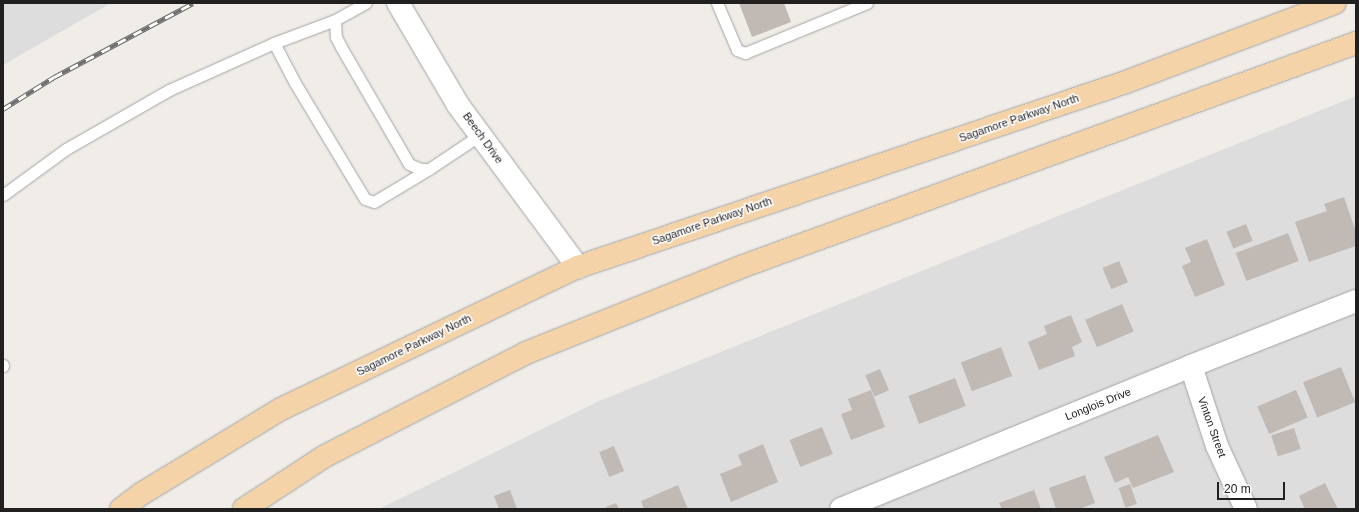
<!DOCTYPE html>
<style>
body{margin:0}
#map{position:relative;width:1359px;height:512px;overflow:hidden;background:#f0ede8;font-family:Arial,sans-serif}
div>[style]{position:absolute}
.residential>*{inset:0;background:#dedddd}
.building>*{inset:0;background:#c0b9b4;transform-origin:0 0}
.roads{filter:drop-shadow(0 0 1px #a4a4a4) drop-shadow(0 0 1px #a4a4a4)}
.service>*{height:11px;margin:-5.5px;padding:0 5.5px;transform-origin:5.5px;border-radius:5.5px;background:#fff}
.minor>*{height:22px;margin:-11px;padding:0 11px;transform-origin:11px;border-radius:11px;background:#fff}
.primary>*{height:22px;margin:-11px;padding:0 11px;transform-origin:11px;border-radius:11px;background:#f4d3a9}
.rail>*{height:4.5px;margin-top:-2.25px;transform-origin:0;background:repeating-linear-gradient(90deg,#fff 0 9px,#6e6e6e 0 18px);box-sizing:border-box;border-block:1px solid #6e6e6e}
span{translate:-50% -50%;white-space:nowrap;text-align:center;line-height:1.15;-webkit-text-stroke:3px #fff;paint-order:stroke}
.street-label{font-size:11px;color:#202020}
.frame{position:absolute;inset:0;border:4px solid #202020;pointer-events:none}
.scale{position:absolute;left:1217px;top:482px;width:68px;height:18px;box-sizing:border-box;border:2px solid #202020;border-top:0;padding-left:5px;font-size:12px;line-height:14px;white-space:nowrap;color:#202020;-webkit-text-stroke:3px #fff;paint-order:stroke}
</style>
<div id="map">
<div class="residential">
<i style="clip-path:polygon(3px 3px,111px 3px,3px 65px)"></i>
<i style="clip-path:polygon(1356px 96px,1356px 509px,379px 509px,599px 401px)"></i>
</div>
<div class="building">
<i style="clip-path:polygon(739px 3px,784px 3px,791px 22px,752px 37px)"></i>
<i style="clip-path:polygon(1344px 197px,1356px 232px,1356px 246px,1309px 262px,1295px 222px,1327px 211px,1324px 204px)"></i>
<i style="left:1246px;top:224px;width:18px;height:21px;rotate:68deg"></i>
<i style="left:1288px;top:233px;width:30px;height:56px;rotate:69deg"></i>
<i style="clip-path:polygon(1207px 239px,1225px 285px,1195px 297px,1182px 266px,1191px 262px,1185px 248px)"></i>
<i style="left:1119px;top:261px;width:23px;height:18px;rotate:67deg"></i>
<i style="left:1122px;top:304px;width:30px;height:40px;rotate:67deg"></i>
<i style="clip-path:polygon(1071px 315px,1082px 342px,1072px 347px,1075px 356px,1039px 370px,1028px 342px,1047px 334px,1044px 326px)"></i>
<i style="left:1001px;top:347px;width:31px;height:43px;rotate:69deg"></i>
<i style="left:1341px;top:367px;width:38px;height:41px;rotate:68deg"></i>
<i style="left:880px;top:369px;width:23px;height:16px;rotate:67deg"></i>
<i style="left:955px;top:378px;width:30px;height:50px;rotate:69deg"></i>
<i style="clip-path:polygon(871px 390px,885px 427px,851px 440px,841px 414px,852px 410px,848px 399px)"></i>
<i style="left:1296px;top:390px;width:30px;height:42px;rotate:67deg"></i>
<i style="left:822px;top:427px;width:29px;height:35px;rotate:68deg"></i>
<i style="left:1294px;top:428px;width:22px;height:24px;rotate:72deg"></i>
<i style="clip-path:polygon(1158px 435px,1174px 472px,1133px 488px,1128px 477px,1115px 483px,1104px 457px)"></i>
<i style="clip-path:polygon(763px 444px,778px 482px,731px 502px,720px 474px,742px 465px,738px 455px)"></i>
<i style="left:614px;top:446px;width:27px;height:16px;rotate:68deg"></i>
<i style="clip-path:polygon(1085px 475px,1095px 503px,1079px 509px,1056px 509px,1049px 488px)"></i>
<i style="clip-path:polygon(1325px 483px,1338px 509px,1305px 509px,1299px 496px)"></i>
<i style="left:1130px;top:484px;width:21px;height:12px;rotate:71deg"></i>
<i style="clip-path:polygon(678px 485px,688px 509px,644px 509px,641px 501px)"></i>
<i style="clip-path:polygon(510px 490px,517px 509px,499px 509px,494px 496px)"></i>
<i style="clip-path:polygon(1034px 490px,1041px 509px,1002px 509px,999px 503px)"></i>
<i style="clip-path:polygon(616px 503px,619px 509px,606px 509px,606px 507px)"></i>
</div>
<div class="roads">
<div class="service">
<i style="left:717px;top:3px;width:51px;rotate:66.9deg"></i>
<i style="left:737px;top:50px;width:9px;rotate:21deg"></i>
<i style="left:745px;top:53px;width:132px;rotate:-22.3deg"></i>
<i style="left:335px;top:20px;width:17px;rotate:87deg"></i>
<i style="left:336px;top:37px;width:11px;rotate:63deg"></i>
<i style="left:341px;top:47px;width:135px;rotate:59.8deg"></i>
<i style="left:409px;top:164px;width:12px;rotate:24deg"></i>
<i style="left:420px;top:169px;width:9px"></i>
<i style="left:429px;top:169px;width:61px;rotate:-33.7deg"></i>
<i style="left:274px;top:43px;width:45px;rotate:62.3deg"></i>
<i style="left:295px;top:83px;width:135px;rotate:58.9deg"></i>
<i style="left:365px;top:199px;width:9px;rotate:18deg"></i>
<i style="left:374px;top:202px;width:64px;rotate:-31deg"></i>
<i style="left:3px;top:195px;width:78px;rotate:-36.1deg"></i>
<i style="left:66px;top:149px;width:119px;rotate:-29.8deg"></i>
<i style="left:169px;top:90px;width:115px;rotate:-24.1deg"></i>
<i style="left:274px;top:43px;width:65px;rotate:-20.7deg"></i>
<i style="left:335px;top:20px;width:35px;rotate:-29deg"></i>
<i style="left:3px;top:365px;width:1px;rotate:90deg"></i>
</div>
<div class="minor">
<i style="left:398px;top:3px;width:118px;rotate:59.5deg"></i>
<i style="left:458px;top:105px;width:202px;rotate:53.5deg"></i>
<i style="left:1191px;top:366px;width:84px;rotate:72deg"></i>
<i style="left:1217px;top:446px;width:69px;rotate:65.3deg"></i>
<i style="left:841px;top:509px;width:378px;rotate:-22.2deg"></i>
<i style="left:1191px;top:366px;width:177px;rotate:-21.5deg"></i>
</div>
<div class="primary">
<i style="left:121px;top:509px;width:25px;rotate:-37deg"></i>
<i style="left:141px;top:494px;width:164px;rotate:-31.3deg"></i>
<i style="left:281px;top:409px;width:329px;rotate:-25.6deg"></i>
<i style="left:578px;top:267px;width:578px;rotate:-18.65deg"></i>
<i style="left:1126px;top:82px;width:223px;rotate:-20.7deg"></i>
<i style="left:244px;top:509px;width:97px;rotate:-33.2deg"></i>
<i style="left:325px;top:456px;width:226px;rotate:-27.1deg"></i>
<i style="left:526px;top:353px;width:228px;rotate:-21.8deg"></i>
<i style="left:738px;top:268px;width:658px;rotate:-20.01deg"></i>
</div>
</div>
<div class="rail">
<i style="left:3px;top:109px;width:60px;rotate:-32.1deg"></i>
<i style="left:54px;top:77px;width:157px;rotate:-28deg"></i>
</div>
<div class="street-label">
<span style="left:1019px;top:118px;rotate:-19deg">Sagamore Parkway North</span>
<span style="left:483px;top:138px;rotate:54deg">Beech Drive</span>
<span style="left:712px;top:221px;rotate:-19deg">Sagamore Parkway North</span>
<span style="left:414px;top:345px;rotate:-26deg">Sagamore Parkway North</span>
<span style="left:1098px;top:404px;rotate:-22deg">Longlois Drive</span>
<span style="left:1212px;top:427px;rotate:70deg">Vinton Street</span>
</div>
<div class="frame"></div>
<div class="scale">20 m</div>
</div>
